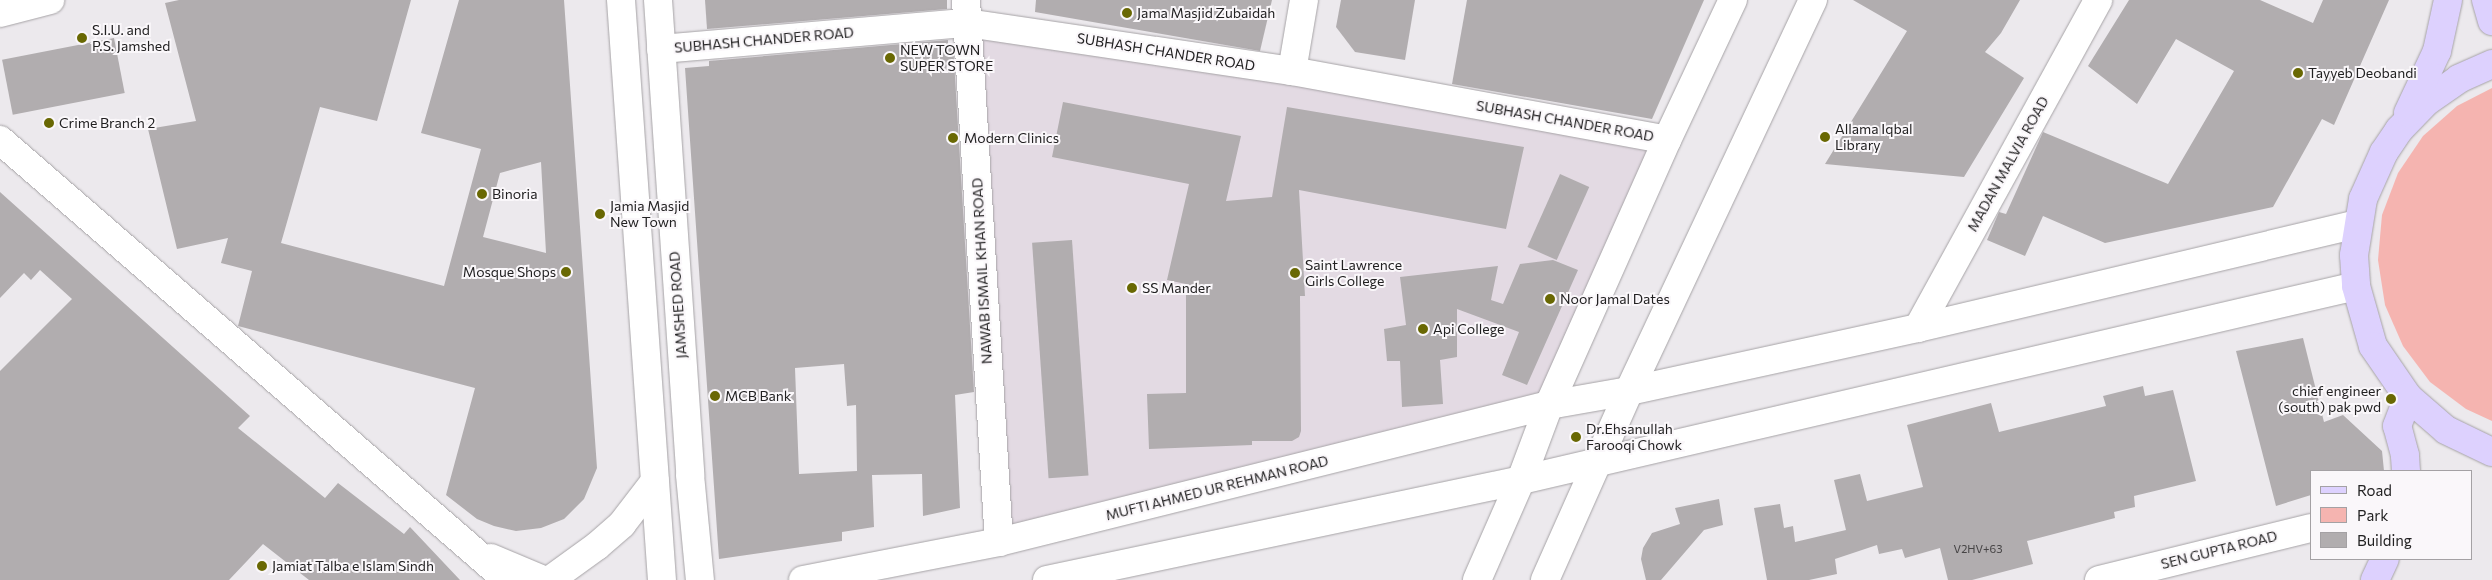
<!DOCTYPE html>
<style>
body{margin:0}
#map{position:relative;width:2492px;height:580px;overflow:hidden;background:#ece9ed;font-family:Commissioner,sans-serif}
div>[style]{position:absolute}
.built>*{inset:0;background:#e3dae3}
.green>*{inset:0;background:#f5b4b0}
.building>*{inset:0;background:#b1adaf;transform-origin:0 0}
.roads{filter:drop-shadow(0 0 1px #a6a3a6) drop-shadow(0 0 1px #a6a3a6)}
.street>*{height:28px;margin:-14px;padding:0 14px;transform-origin:14px;border-radius:14px;background:#fff}
.secondary>*{height:28px;margin:-14px;padding:0 14px;transform-origin:14px;border-radius:14px;background:#fff}
.primary>*{height:28px;margin:-14px;padding:0 14px;transform-origin:14px;border-radius:14px;background:#ddd1fe}
.dots>*{width:14px;height:14px;translate:-50% -50%;box-sizing:border-box;border:2px solid #faf7fa;border-radius:50%}
span{translate:-50% -50%;white-space:nowrap;text-align:center;line-height:1.15;-webkit-text-stroke:4px #faf7fa;paint-order:stroke}
.number-label{font-size:11px;color:#464445}
.number-label span{-webkit-text-stroke-width:0}
.poi-label{font-size:14px;color:#222122}
.left{translate:0 -50%;text-align:left}
.right{translate:-100% -50%;text-align:right}
.street-label{font-size:14px;color:#222122}
.legend{position:absolute;left:2310px;top:470px;width:162px;height:90px;box-sizing:border-box;background:#faf7fa;border:1px solid #a4a1a4;margin:0;padding:6px 9px;list-style:none;font-size:15px;color:#222122}
.legend li{display:flex;align-items:center;gap:10px;height:25px}
.legend b{width:25px;border:1px solid #a4a1a4}
</style>
<div id="map">
<div class="built">
<i style="clip-path:polygon(967px 23px,1667px 140px,1549px 405px,999px 542px)"></i>
</div>
<div class="green">
<i style="clip-path:polygon(2492px 88px,2492px 421px,2466px 409px,2430px 382px,2403px 346px,2385px 305px,2378px 260px,2382px 215px,2398px 173px,2423px 136px,2457px 106px)"></i>
</div>
<div class="building">
<i style="clip-path:polygon(evenodd,179px 0,411px 0,377px 121px,320px 107px,281px 243px,444px 286px,481px 149px,421px 133px,459px 0,564px 0,597px 468px,584px 499px,564px 519px,541px 528px,516px 531px,494px 526px,477px 519px,446px 495px,475px 388px,238px 326px,252px 271px,221px 263px,228px 238px,177px 249px,148px 129px,196px 121px,165px 3px,179px 0,541px 162px,546px 253px,483px 237px,500px 173px,541px 162px)"></i>
<i style="clip-path:polygon(705px 0,947px 0,947px 9px,707px 29px)"></i>
<i style="clip-path:polygon(1036px 0,1272px 0,1260px 51px,1035px 12px)"></i>
<i style="clip-path:polygon(1341px 0,1415px 0,1405px 60px,1355px 52px,1336px 27px)"></i>
<i style="clip-path:polygon(1467px 0,1704px 0,1652px 119px,1452px 84px)"></i>
<i style="clip-path:polygon(1853px 0,2020px 0,2001px 33px,1985px 52px,2024px 78px,1964px 177px,1825px 164px,1907px 31px)"></i>
<i style="clip-path:polygon(2129px 0,2260px 0,2313px 23px,2323px 0,2389px 0,2334px 125px,2322px 119px,2273px 207px,2105px 243px,2043px 216px,2025px 256px,1987px 240px,1999px 212px,2006px 214px,2043px 132px,2168px 184px,2234px 71px,2176px 39px,2137px 104px,2088px 66px)"></i>
<i style="left:114px;top:38px;width:56px;height:114px;rotate:79deg"></i>
<i style="clip-path:polygon(evenodd,948px 40px,948px 45px,953px 44px,974px 392px,955px 395px,960px 508px,923px 516px,922px 474px,872px 475px,874px 527px,842px 532px,842px 541px,719px 559px,685px 68px,709px 66px,709px 61px,948px 40px,844px 364px,847px 406px,856px 405px,857px 471px,799px 474px,795px 368px,844px 364px)"></i>
<i style="clip-path:polygon(1063px 102px,1241px 136px,1226px 201px,1272px 197px,1287px 107px,1524px 147px,1506px 229px,1299px 190px,1305px 296px,1300px 296px,1301px 431px,1299px 437px,1292px 441px,1252px 441px,1252px 445px,1149px 449px,1147px 394px,1186px 393px,1186px 284px,1167px 280px,1189px 184px,1052px 157px)"></i>
<i style="left:1560px;top:174px;width:32px;height:80px;rotate:24deg"></i>
<i style="clip-path:polygon(0 192px,250px 416px,238px 428px,325px 498px,338px 483px,404px 534px,410px 527px,460px 580px,309px 580px,263px 544px,229px 580px,0 580px,0 371px,72px 299px,40px 270px,31px 280px,24px 273px,0 298px)"></i>
<i style="left:1072px;top:240px;width:236px;height:40px;rotate:86deg"></i>
<i style="clip-path:polygon(1553px 260px,1578px 270px,1527px 385px,1502px 375px,1519px 332px,1457px 309px,1457px 357px,1440px 360px,1443px 404px,1402px 407px,1400px 361px,1387px 361px,1384px 329px,1406px 325px,1400px 277px,1498px 266px,1491px 300px,1503px 304px,1520px 264px)"></i>
<i style="clip-path:polygon(2303px 338px,2324px 422px,2343px 415px,2382px 451px,2384px 471px,2311px 471px,2311px 495px,2276px 506px,2236px 351px)"></i>
<i style="clip-path:polygon(2143px 386px,2145px 396px,2173px 390px,2196px 481px,2134px 496px,2135px 507px,2114px 512px,2115px 518px,2027px 541px,2033px 564px,1972px 580px,1948px 580px,1940px 548px,1905px 558px,1902px 549px,1879px 554px,1877px 545px,1835px 559px,1837px 574px,1809px 580px,1767px 580px,1754px 508px,1780px 504px,1784px 528px,1793px 526px,1795px 542px,1846px 530px,1834px 480px,1860px 474px,1867px 501px,1923px 487px,1907px 425px,1991px 403px,1999px 432px,2106px 406px,2103px 396px)"></i>
<i style="clip-path:polygon(1719px 499px,1723px 525px,1704px 530px,1661px 580px,1646px 580px,1641px 559px,1643px 548px,1652px 533px,1680px 524px,1675px 508px)"></i>
</div>
<div class="roads">
<div class="street">
<i style="left:966px;top:0;width:543px;rotate:86.52deg"></i>
<i style="left:0;top:13px;width:52px;rotate:-14.6deg"></i>
<i style="left:661px;top:49px;width:307px;rotate:-4.9deg"></i>
<i style="left:967px;top:23px;width:329px;rotate:8.4deg"></i>
<i style="left:1292px;top:71px;width:381px;rotate:10.4deg"></i>
<i style="left:1292px;top:71px;width:72px;rotate:-80.4deg"></i>
<i style="left:0;top:140px;width:671px;rotate:40.95deg"></i>
<i style="left:1918px;top:328px;width:374px;rotate:-61.2deg"></i>
<i style="left:491px;top:558px;width:56px;rotate:22.9deg"></i>
<i style="left:2099px;top:580px;width:218px;rotate:-13.8deg"></i>
</div>
<div class="secondary">
<i style="left:621px;top:0;width:581px;rotate:85.96deg"></i>
<i style="left:658px;top:0;width:476px;rotate:86.1deg"></i>
<i style="left:690px;top:475px;width:105px;rotate:84.6deg"></i>
<i style="left:550px;top:580px;width:58px;rotate:-35.9deg"></i>
<i style="left:597px;top:546px;width:33px;rotate:-41deg"></i>
<i style="left:622px;top:524px;width:54px;rotate:-52.5deg"></i>
<i style="left:803px;top:580px;width:200px;rotate:-11deg"></i>
<i style="left:999px;top:542px;width:567px;rotate:-13.99deg"></i>
<i style="left:1549px;top:405px;width:81px;rotate:-9.9deg"></i>
<i style="left:1629px;top:391px;width:296px;rotate:-12.3deg"></i>
<i style="left:1918px;top:328px;width:451px;rotate:-13.3deg"></i>
<i style="left:1047px;top:580px;width:484px;rotate:-11.9deg"></i>
<i style="left:1521px;top:480px;width:857px;rotate:-13.08deg"></i>
<i style="left:1477px;top:580px;width:109px;rotate:-66.3deg"></i>
<i style="left:1521px;top:480px;width:80px;rotate:-69.5deg"></i>
<i style="left:1549px;top:405px;width:290px;rotate:-66deg"></i>
<i style="left:1667px;top:140px;width:155px;rotate:-64.8deg"></i>
<i style="left:1545px;top:580px;width:207px;rotate:-66deg"></i>
<i style="left:1629px;top:391px;width:432px;rotate:-64.8deg"></i>
</div>
<div class="primary">
<i style="left:2486px;top:0;width:22px;rotate:74deg"></i>
<i style="left:2492px;top:64px;width:36px;rotate:156deg"></i>
<i style="left:2459px;top:79px;width:40px;rotate:145.1deg"></i>
<i style="left:2426px;top:102px;width:39px;rotate:134deg"></i>
<i style="left:2399px;top:130px;width:27px;rotate:124deg"></i>
<i style="left:2384px;top:152px;width:51px;rotate:114.1deg"></i>
<i style="left:2363px;top:199px;width:57px;rotate:99.1deg"></i>
<i style="left:2354px;top:255px;width:31px;rotate:86deg"></i>
<i style="left:2356px;top:286px;width:62px;rotate:74.2deg"></i>
<i style="left:2373px;top:346px;width:62px;rotate:55.5deg"></i>
<i style="left:2408px;top:397px;width:50px;rotate:41deg"></i>
<i style="left:2446px;top:430px;width:51px;rotate:25.6deg"></i>
<i style="left:2408px;top:113px;width:68px;rotate:-64.9deg"></i>
<i style="left:2437px;top:51px;width:52px;rotate:-77.8deg"></i>
<i style="left:2406px;top:471px;width:16px;rotate:-94deg"></i>
<i style="left:2405px;top:455px;width:30px;rotate:-105deg"></i>
<i style="left:2397px;top:426px;width:31px;rotate:-69deg"></i>
<i style="left:2375px;top:580px;width:23px;rotate:-65deg"></i>
</div>
</div>
<div class="dots">
<i style="left:1127px;top:13px;background:#696803"></i>
<i style="left:82px;top:38px;background:#696803"></i>
<i style="left:890px;top:58px;background:#696803"></i>
<i style="left:2298px;top:73px;background:#696803"></i>
<i style="left:49px;top:123px;background:#696803"></i>
<i style="left:1825px;top:137px;background:#696803"></i>
<i style="left:953px;top:138px;background:#696803"></i>
<i style="left:482px;top:194px;background:#696803"></i>
<i style="left:600px;top:214px;background:#696803"></i>
<i style="left:566px;top:272px;background:#696803"></i>
<i style="left:1295px;top:273px;background:#696803"></i>
<i style="left:1132px;top:288px;background:#696803"></i>
<i style="left:1550px;top:299px;background:#696803"></i>
<i style="left:1423px;top:329px;background:#696803"></i>
<i style="left:715px;top:396px;background:#696803"></i>
<i style="left:2391px;top:399px;background:#696803"></i>
<i style="left:1576px;top:437px;background:#696803"></i>
<i style="left:262px;top:566px;background:#696803"></i>
</div>
<div class="number-label">
<span style="left:1978px;top:549px">V2HV+63</span>
</div>
<div class="poi-label">
<span class="left" style="left:1137px;top:13px">Jama Masjid Zubaidah</span>
<span class="left" style="left:92px;top:38px">S.I.U. and<br>P.S. Jamshed</span>
<span class="left" style="left:900px;top:58px">NEW TOWN<br>SUPER STORE</span>
<span class="left" style="left:2308px;top:73px">Tayyeb Deobandi</span>
<span class="left" style="left:59px;top:123px">Crime Branch 2</span>
<span class="left" style="left:1835px;top:137px">Allama Iqbal<br>Library</span>
<span class="left" style="left:964px;top:138px">Modern Clinics</span>
<span class="left" style="left:492px;top:194px">Binoria</span>
<span class="left" style="left:610px;top:214px">Jamia Masjid<br>New Town</span>
<span class="left" style="left:1305px;top:273px">Saint Lawrence<br>Girls College</span>
<span class="right" style="left:556px;top:272px">Mosque Shops</span>
<span class="left" style="left:1142px;top:288px">SS Mander</span>
<span class="left" style="left:1560px;top:299px">Noor Jamal Dates</span>
<span class="left" style="left:1433px;top:329px">Api College</span>
<span class="right" style="left:2381px;top:399px">chief engineer<br>(south) pak pwd</span>
<span class="left" style="left:725px;top:396px">MCB Bank</span>
<span class="left" style="left:1586px;top:437px">Dr.Ehsanullah<br>Farooqi Chowk</span>
<span class="left" style="left:272px;top:566px">Jamiat Talba e Islam Sindh</span>
</div>
<div class="street-label">
<span style="left:764px;top:40px;rotate:-5deg">SUBHASH CHANDER ROAD</span>
<span style="left:1166px;top:52px;rotate:9deg">SUBHASH CHANDER ROAD</span>
<span style="left:1565px;top:121px;rotate:10deg">SUBHASH CHANDER ROAD</span>
<span style="left:2008px;top:164px;rotate:-61deg">MADAN MALVIA ROAD</span>
<span style="left:982px;top:271px;rotate:-93deg">NAWAB ISMAIL KHAN ROAD</span>
<span style="left:678px;top:305px;rotate:-94deg">JAMSHED ROAD</span>
<span style="left:1217px;top:488px;rotate:-14deg">MUFTI AHMED UR REHMAN ROAD</span>
<span style="left:2219px;top:550px;rotate:-14deg">SEN GUPTA ROAD</span>
</div>
<ul class="legend">
<li><b style="height:6px;background:#ddd1fe"></b>Road</li>
<li><b style="height:14px;background:#f5b4b0"></b>Park</li>
<li><b style="height:14px;background:#b1adaf"></b>Building</li>
</ul>
</div>
